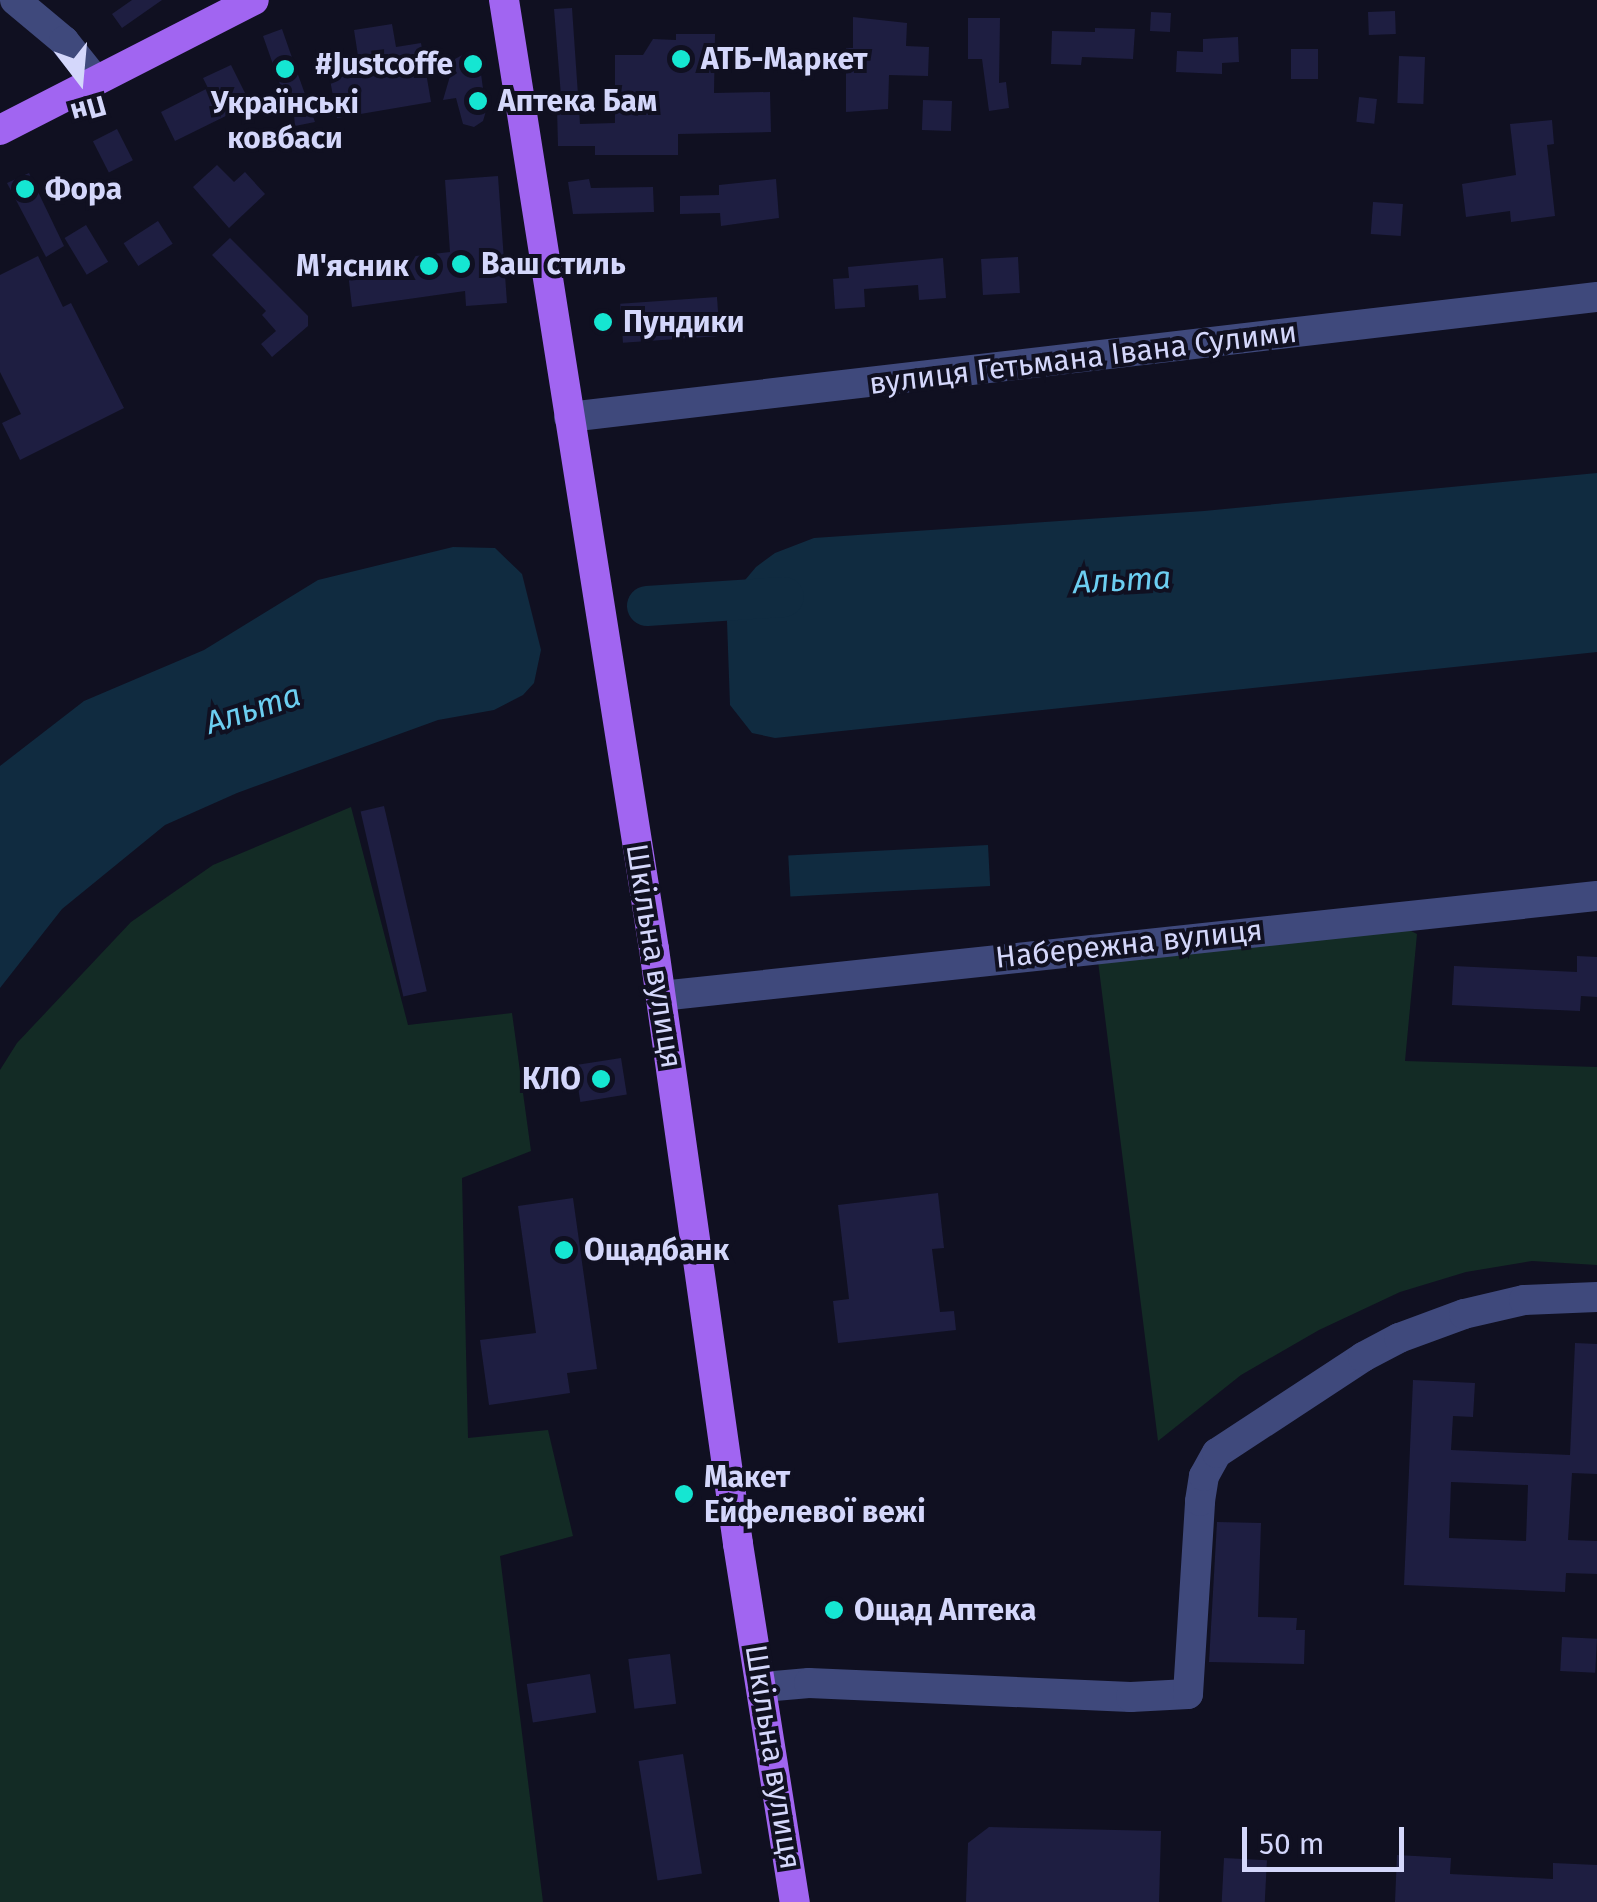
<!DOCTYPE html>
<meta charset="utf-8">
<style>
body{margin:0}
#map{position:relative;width:1597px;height:1902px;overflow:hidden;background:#101021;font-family:"Fira Sans",sans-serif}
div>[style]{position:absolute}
.green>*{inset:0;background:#132b25}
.water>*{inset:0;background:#102b40;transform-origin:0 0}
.river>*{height:40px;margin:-20px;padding:0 20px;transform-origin:20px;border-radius:20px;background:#102b40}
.building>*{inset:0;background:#1e1e41;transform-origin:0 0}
.minor>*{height:30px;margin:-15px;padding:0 15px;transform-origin:15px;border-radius:15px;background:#3f497c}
.major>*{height:30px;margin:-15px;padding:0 15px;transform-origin:15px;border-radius:15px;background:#a165f1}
.dots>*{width:28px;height:28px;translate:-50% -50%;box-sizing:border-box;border:5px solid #101021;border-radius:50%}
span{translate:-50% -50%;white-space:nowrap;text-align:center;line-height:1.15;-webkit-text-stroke:8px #101021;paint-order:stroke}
.poi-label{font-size:30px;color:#d4d7fb;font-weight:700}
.left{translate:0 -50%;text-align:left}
.right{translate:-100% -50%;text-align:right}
.street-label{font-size:30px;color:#d4d7fb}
.water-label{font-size:32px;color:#6ccef1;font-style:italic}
.north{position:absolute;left:30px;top:30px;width:100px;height:100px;-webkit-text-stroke:8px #101021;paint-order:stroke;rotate:164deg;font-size:28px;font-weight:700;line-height:40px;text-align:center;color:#d4d7fb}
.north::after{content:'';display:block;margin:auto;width:35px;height:45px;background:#d4d7fb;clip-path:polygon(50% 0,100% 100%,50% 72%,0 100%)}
.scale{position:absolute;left:1242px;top:1827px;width:162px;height:45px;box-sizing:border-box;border:5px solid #d4d7fb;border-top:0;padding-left:12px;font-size:30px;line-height:35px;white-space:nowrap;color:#d4d7fb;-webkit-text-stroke:8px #101021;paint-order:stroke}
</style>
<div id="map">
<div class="green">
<i style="clip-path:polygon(351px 807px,408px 1025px,512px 1013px,531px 1151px,462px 1178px,468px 1438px,548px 1430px,573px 1536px,500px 1556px,543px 1902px,0 1902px,0 1070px,17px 1043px,131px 922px,213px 865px)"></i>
<i style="clip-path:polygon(1401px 926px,1417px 934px,1405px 1061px,1597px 1067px,1597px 1265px,1532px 1261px,1466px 1272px,1400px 1292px,1319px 1330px,1241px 1375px,1158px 1441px,1098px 961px)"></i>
</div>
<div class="water">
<i style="clip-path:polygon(1597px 473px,1597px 652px,775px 738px,752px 733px,730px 705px,727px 621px,735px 592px,756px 567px,775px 553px,814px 538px,1204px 511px)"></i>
<i style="clip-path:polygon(453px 547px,495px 548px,522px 574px,541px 650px,534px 683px,523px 695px,494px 710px,438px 720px,237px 793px,165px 825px,62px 909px,0 988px,0 766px,84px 701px,204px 650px,318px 580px)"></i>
<i style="left:988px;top:845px;width:41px;height:200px;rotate:87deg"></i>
</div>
<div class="river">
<i style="left:647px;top:606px;width:137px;rotate:-3.8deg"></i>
</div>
<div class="building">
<i style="clip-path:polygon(132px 0,162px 0,122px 28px,112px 14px)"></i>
<i style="clip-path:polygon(572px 8px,580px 124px,615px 123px,615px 55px,643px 55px,653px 39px,676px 40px,676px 34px,715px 34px,714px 93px,770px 92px,771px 132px,678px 134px,678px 155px,595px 155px,595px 146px,558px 146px,557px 108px,562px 108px,554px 9px)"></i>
<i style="left:1395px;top:11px;width:23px;height:27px;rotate:88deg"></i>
<i style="left:1151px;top:12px;width:20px;height:19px;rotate:3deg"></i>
<i style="clip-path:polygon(853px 17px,907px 23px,906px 46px,929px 47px,928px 76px,889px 75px,888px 109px,846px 112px,846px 48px,853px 48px)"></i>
<i style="clip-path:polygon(968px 18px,1000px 18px,999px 83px,1006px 82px,1009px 108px,989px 111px,982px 59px,968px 59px)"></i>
<i style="clip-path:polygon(392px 24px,396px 47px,421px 43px,431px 102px,337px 118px,329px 74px,360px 69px,354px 30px)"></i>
<i style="clip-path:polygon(1095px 28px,1135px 29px,1133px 59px,1082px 57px,1081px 65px,1051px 64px,1052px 31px,1095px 32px)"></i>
<i style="clip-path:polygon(282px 29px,296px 69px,315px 122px,295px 126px,293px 103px,287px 104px,263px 36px)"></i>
<i style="clip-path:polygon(1238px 37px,1239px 62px,1222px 63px,1222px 74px,1176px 72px,1177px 51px,1203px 52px,1203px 39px)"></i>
<i style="left:1291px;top:49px;width:27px;height:30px"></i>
<i style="clip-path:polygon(464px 54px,474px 57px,480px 66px,486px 111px,483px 121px,474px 127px,463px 124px,456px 98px,443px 100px,455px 59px)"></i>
<i style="left:1399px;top:56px;width:26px;height:47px;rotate:2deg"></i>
<i style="clip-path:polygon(231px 65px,246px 95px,234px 101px,238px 110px,175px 141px,161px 112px,208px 88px,203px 78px)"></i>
<i style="left:1359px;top:97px;width:18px;height:25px;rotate:6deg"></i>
<i style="left:923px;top:100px;width:29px;height:30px;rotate:2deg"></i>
<i style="clip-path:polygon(1552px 120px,1554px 144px,1547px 145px,1555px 216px,1511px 222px,1510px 211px,1466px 217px,1462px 184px,1516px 175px,1510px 124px)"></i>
<i style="left:117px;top:129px;width:35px;height:27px;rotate:63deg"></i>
<i style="clip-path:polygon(217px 165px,234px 182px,245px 172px,265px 194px,229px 228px,193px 187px)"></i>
<i style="clip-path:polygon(29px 173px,64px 246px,46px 257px,7px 183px)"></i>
<i style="clip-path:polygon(498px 176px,507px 303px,466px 306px,465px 291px,352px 307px,347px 264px,450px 252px,445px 180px)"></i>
<i style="clip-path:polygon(589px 179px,591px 188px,653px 187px,654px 212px,573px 214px,568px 182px)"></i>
<i style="clip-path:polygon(776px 179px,779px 218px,721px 226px,720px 213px,680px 214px,680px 196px,719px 195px,719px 185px)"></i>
<i style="left:1373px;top:202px;width:30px;height:32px;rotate:4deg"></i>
<i style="left:158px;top:221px;width:27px;height:41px;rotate:57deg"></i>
<i style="left:86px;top:225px;width:43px;height:25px;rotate:59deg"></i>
<i style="clip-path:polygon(230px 238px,308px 316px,308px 326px,272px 357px,261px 344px,276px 331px,262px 315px,266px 311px,212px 255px)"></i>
<i style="clip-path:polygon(38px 256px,63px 307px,71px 303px,124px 408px,20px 460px,2px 423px,21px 414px,0 372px,0 275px)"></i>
<i style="left:1018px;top:257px;width:36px;height:37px;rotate:87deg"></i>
<i style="clip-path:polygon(943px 258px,946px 298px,919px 300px,918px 285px,864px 289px,865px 307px,835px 309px,833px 279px,849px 278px,848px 267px)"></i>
<i style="left:717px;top:297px;width:39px;height:97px;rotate:86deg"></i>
<i style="left:384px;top:806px;width:190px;height:24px;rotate:77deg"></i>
<i style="clip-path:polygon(1577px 956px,1597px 957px,1597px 997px,1581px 996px,1580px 1011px,1452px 1005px,1454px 966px,1577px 972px)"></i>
<i style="left:621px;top:1058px;width:37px;height:47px;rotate:81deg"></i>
<i style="clip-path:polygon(938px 1193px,944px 1248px,932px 1249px,940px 1312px,954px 1311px,956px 1330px,838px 1343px,833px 1301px,849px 1299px,838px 1205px)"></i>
<i style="clip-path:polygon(573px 1198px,597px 1369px,567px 1373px,570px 1393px,489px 1405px,480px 1340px,536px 1333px,518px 1206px)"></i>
<i style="clip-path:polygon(evenodd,1575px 1343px,1597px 1344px,1597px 1474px,1572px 1473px,1568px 1540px,1597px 1541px,1597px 1574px,1566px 1573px,1565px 1592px,1404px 1585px,1413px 1380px,1475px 1383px,1473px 1417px,1453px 1416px,1451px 1450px,1570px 1455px,1575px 1343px,1451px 1482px,1528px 1485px,1526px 1541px,1449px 1538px,1451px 1482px)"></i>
<i style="clip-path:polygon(1217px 1522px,1261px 1523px,1258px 1617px,1297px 1618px,1296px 1630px,1305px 1630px,1304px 1664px,1209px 1662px)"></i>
<i style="left:1562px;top:1637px;width:35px;height:34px;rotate:3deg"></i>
<i style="left:670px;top:1654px;width:50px;height:42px;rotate:83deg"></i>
<i style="left:590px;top:1674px;width:39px;height:64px;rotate:81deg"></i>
<i style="left:683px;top:1754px;width:121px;height:45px;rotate:81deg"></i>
<i style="clip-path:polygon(989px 1827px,1161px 1831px,1159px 1902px,966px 1902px,968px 1843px)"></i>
<i style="clip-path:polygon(1397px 1855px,1451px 1858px,1450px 1874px,1553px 1879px,1553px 1863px,1597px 1865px,1597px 1902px,1395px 1902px)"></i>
<i style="left:1224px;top:1858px;width:43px;height:44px;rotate:3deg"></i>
</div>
<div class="minor">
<i style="left:15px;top:0;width:64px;rotate:39.9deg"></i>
<i style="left:64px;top:41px;width:51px;rotate:51.3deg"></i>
<i style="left:569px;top:417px;width:1035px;rotate:-6.66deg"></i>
<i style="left:661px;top:996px;width:941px;rotate:-6.1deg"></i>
<i style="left:763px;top:1687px;width:46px;rotate:-5deg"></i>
<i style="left:809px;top:1683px;width:322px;rotate:2.5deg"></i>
<i style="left:1131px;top:1697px;width:57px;rotate:-3deg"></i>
<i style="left:1188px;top:1694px;width:193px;rotate:-86.4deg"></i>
<i style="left:1200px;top:1501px;width:25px;rotate:-81deg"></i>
<i style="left:1204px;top:1476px;width:26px;rotate:-61deg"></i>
<i style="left:1217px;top:1453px;width:175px;rotate:-33.3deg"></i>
<i style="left:1363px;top:1357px;width:41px;rotate:-27.8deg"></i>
<i style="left:1399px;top:1338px;width:69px;rotate:-20.3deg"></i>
<i style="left:1464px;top:1314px;width:62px;rotate:-13.1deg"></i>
<i style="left:1524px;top:1300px;width:73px;rotate:-2.4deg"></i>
</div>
<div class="major">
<i style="left:504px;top:0;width:961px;rotate:81.02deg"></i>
<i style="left:654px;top:949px;width:601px;rotate:81.96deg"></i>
<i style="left:738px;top:1544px;width:363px;rotate:81deg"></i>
<i style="left:0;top:130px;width:285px;rotate:-27.1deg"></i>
</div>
<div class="dots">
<i style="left:681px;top:59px;background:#15e6d2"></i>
<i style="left:473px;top:64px;background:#15e6d2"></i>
<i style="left:285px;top:69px;background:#15e6d2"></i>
<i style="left:478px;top:101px;background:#15e6d2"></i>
<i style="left:25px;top:189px;background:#15e6d2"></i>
<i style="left:461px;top:264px;background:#15e6d2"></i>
<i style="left:429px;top:266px;background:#15e6d2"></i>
<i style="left:603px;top:322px;background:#15e6d2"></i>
<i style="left:601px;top:1079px;background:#15e6d2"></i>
<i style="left:564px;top:1250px;background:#15e6d2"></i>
<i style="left:684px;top:1494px;background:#15e6d2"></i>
<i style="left:834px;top:1610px;background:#15e6d2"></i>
</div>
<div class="poi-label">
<span class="left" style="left:701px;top:59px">АТБ-Маркет</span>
<span class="right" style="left:453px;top:64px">#Justcoffe</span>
<span class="left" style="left:498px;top:101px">Аптека Бам</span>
<span style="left:285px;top:120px">Українські<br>ковбаси</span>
<span class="left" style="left:45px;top:189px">Фора</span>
<span class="left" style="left:481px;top:264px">Ваш стиль</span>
<span class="right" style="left:409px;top:266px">М'ясник</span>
<span class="left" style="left:623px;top:322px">Пундики</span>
<span class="right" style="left:581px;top:1079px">КЛО</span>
<span class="left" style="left:584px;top:1250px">Ощадбанк</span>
<span class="left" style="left:704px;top:1494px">Макет<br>Ейфелевої вежі</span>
<span class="left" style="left:854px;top:1610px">Ощад Аптека</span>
</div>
<div class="street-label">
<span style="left:1083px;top:358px;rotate:-7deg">вулиця Гетьмана Івана Сулими</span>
<span style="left:1129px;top:944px;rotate:-6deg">Набережна вулиця</span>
<span style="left:654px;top:956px;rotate:81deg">Шкільна вулиця</span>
<span style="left:773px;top:1757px;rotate:81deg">Шкільна вулиця</span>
</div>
<div class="water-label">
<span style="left:1122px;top:580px;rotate:-3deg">Альта</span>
<span style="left:253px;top:709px;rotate:-18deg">Альта</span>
</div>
<div class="north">Пн</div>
<div class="scale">50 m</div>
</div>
